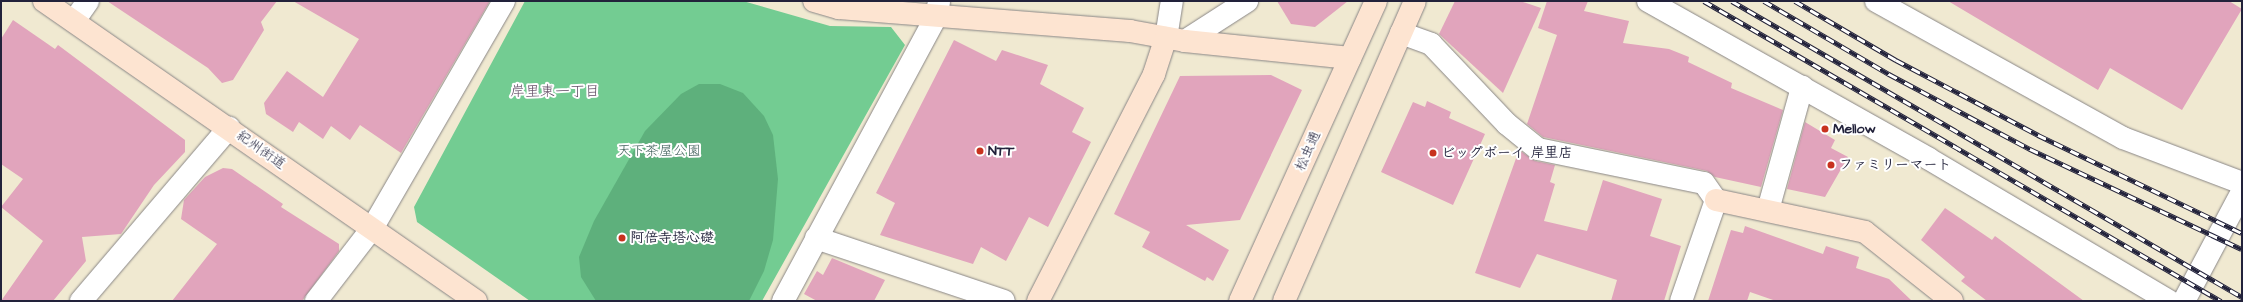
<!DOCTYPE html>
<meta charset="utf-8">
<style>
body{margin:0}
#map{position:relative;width:2243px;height:302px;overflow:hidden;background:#f0e9d1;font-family:"Architects Daughter","Klee One",sans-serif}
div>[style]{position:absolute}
.green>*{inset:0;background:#73cc92}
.forest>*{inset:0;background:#5eb07c}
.building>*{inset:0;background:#e1a4bc}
.roads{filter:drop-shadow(0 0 1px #898686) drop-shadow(0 0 1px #898686)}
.street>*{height:22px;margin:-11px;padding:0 11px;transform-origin:11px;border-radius:11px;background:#fff}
.secondary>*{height:22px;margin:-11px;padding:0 11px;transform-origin:11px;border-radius:11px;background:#fde4d1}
.rail>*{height:4.5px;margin-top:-2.25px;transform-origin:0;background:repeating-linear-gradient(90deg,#fff 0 9px,#22223b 0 18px);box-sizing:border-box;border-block:1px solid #22223b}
.dots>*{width:11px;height:11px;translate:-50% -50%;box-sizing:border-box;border:2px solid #fff;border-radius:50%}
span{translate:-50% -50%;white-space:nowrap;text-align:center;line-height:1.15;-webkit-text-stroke:4px #fff;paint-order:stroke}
.poi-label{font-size:14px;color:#22223b;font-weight:700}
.left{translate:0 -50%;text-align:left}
.street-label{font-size:14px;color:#22223b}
.park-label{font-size:14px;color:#3e5e59}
.neighbourhood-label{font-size:15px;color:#655068}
.frame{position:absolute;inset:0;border:2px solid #22223b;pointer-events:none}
</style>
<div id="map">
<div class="green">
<i style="clip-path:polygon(525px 1px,743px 1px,830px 26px,891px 27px,905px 45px,762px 301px,530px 301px,417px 222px,414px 207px)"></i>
</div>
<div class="forest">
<i style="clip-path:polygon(699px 84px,720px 84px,743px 93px,764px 116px,773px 135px,778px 179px,773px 240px,764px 271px,749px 301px,596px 301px,581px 277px,579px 257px,594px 221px,645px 131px,681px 94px)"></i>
</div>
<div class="building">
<i style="clip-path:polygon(107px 1px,277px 1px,261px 22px,264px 30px,233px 80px,222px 83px,208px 68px)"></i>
<i style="clip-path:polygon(293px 1px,490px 1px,401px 153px,360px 125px,350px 140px,331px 126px,323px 139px,299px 122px,293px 132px,266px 114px,264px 103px,287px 71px,323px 97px,359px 39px)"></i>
<i style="clip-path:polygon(1277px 1px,1348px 1px,1315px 27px,1291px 24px)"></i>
<i style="clip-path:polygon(1455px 1px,1520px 1px,1541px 8px,1503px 93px,1439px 34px)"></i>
<i style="clip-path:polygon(1547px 1px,1588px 1px,1584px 11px,1629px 21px,1623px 43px,1669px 49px,1689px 57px,1688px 62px,1732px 83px,1731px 88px,1783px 110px,1761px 187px,1715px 177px,1707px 171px,1543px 137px,1527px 124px,1557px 35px,1538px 28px)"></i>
<i style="clip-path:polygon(1948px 1px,2229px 1px,2242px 9px,2182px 110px,2110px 68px,2098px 90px)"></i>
<i style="clip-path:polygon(13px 20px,55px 49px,58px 45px,185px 140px,185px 152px,154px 185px,121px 234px,82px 237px,86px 261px,53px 301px,1px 301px,43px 241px,1px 207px,23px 179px,1px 164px,1px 39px)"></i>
<i style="clip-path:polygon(954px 40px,996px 61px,1002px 50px,1048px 65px,1040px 84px,1084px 108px,1072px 132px,1091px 142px,1048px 227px,1029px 217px,1006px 261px,981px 247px,973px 264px,880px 235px,895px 203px,876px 193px)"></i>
<i style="clip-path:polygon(1271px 75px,1302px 90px,1240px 220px,1186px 225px,1229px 250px,1213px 281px,1207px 277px,1205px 281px,1142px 247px,1150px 232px,1114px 214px,1180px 76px)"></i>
<i style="clip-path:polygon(1427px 101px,1451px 112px,1449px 118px,1485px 134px,1453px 205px,1381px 172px,1413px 102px,1425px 107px)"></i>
<i style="clip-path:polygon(1805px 122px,1835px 140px,1831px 148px,1848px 157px,1825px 197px,1787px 189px)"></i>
<i style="clip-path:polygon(1519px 150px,1535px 161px,1555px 165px,1550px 182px,1555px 184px,1544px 221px,1587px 231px,1603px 180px,1662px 199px,1650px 236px,1681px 246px,1664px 301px,1611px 301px,1617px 280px,1537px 254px,1520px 288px,1475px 273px)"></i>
<i style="clip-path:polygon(223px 168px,232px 169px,283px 204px,281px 207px,339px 244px,339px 251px,302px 301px,172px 301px,217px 244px,181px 219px,184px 200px,205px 177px)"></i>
<i style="clip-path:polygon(1945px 208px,1992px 240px,1995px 236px,2084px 301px,1987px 301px,1961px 281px,1965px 277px,1921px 240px)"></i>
<i style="clip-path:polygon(1745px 226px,1823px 254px,1826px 246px,1859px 257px,1856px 268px,1889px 279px,1912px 301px,1776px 301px,1750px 292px,1747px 301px,1708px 301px,1731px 230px,1743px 233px)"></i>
<i style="clip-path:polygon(832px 258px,885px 280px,874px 301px,817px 301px,804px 294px,817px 271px,823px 275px)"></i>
</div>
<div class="roads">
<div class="street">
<i style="left:1648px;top:1px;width:322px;rotate:29.3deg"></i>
<i style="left:1929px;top:159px;width:279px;rotate:30.6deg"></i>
<i style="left:1876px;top:1px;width:282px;rotate:29deg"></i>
<i style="left:2123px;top:138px;width:127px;rotate:20.7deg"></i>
<i style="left:74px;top:21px;width:24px;rotate:-55deg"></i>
<i style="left:1401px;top:33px;width:32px;rotate:20deg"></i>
<i style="left:1431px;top:44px;width:110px;rotate:46.5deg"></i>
<i style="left:1507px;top:124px;width:40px;rotate:39deg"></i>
<i style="left:1538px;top:149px;width:169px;rotate:11.6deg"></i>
<i style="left:1704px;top:183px;width:21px;rotate:55deg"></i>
<i style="left:1716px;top:200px;width:107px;rotate:109.1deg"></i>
<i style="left:1166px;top:38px;width:37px;rotate:-81deg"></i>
<i style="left:1185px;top:41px;width:74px;rotate:-32.8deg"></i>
<i style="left:1768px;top:210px;width:128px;rotate:-74.5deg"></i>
<i style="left:816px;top:238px;width:198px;rotate:18.5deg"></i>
<i style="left:81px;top:301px;width:228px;rotate:-49.5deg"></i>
<i style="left:316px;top:301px;width:93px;rotate:-52.4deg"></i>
<i style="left:373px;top:227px;width:261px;rotate:-59.9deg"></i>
<i style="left:783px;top:301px;width:323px;rotate:-61.7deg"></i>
<i style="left:936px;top:17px;width:16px;rotate:-79deg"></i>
<i style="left:2184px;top:301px;width:123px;rotate:-62deg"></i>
</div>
<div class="secondary">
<i style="left:44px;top:1px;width:526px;rotate:34.78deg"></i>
<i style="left:814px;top:1px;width:26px;rotate:16deg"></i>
<i style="left:839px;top:8px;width:292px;rotate:4.5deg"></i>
<i style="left:1130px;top:31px;width:56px;rotate:10.3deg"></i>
<i style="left:1185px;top:41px;width:166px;rotate:5.9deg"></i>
<i style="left:1716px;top:200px;width:152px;rotate:12.1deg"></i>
<i style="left:1865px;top:232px;width:111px;rotate:38.4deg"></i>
<i style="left:1038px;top:301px;width:255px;rotate:-62.9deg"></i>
<i style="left:1154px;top:74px;width:38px;rotate:-72deg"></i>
<i style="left:1240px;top:301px;width:329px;rotate:-65.6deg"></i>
<i style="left:1284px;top:301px;width:327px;rotate:-66.4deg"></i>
</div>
</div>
<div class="rail">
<i style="left:1704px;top:1px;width:598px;rotate:30.13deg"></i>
<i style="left:1732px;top:1px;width:590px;rotate:30.13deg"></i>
<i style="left:1764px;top:1px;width:145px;rotate:30.3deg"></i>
<i style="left:1889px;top:74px;width:160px;rotate:28deg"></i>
<i style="left:2030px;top:149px;width:234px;rotate:25.3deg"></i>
<i style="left:1795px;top:1px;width:117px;rotate:30.3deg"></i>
<i style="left:1896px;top:60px;width:161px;rotate:27.8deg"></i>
<i style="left:2038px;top:135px;width:226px;rotate:25.7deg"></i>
</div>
<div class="dots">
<i style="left:1825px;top:129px;background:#c8321e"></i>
<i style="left:980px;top:151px;background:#c8321e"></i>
<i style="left:1433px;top:153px;background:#c8321e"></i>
<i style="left:1831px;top:165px;background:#c8321e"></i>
<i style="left:622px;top:238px;background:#c8321e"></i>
</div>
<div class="poi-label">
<span class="left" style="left:1833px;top:129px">Mellow</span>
<span class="left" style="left:988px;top:151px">NTT</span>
<span class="left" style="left:1441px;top:153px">ビッグボーイ 岸里店</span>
<span class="left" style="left:1839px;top:165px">ファミリーマート</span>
<span class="left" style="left:630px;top:238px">阿倍寺塔心礎</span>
</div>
<div class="street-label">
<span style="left:261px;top:150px;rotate:35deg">紀州街道</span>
<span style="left:1308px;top:151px;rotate:-66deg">松虫通</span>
</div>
<div class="park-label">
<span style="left:659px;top:151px">天下茶屋公園</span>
</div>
<div class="neighbourhood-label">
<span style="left:555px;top:92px">岸里東一丁目</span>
</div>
<div class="frame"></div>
</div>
